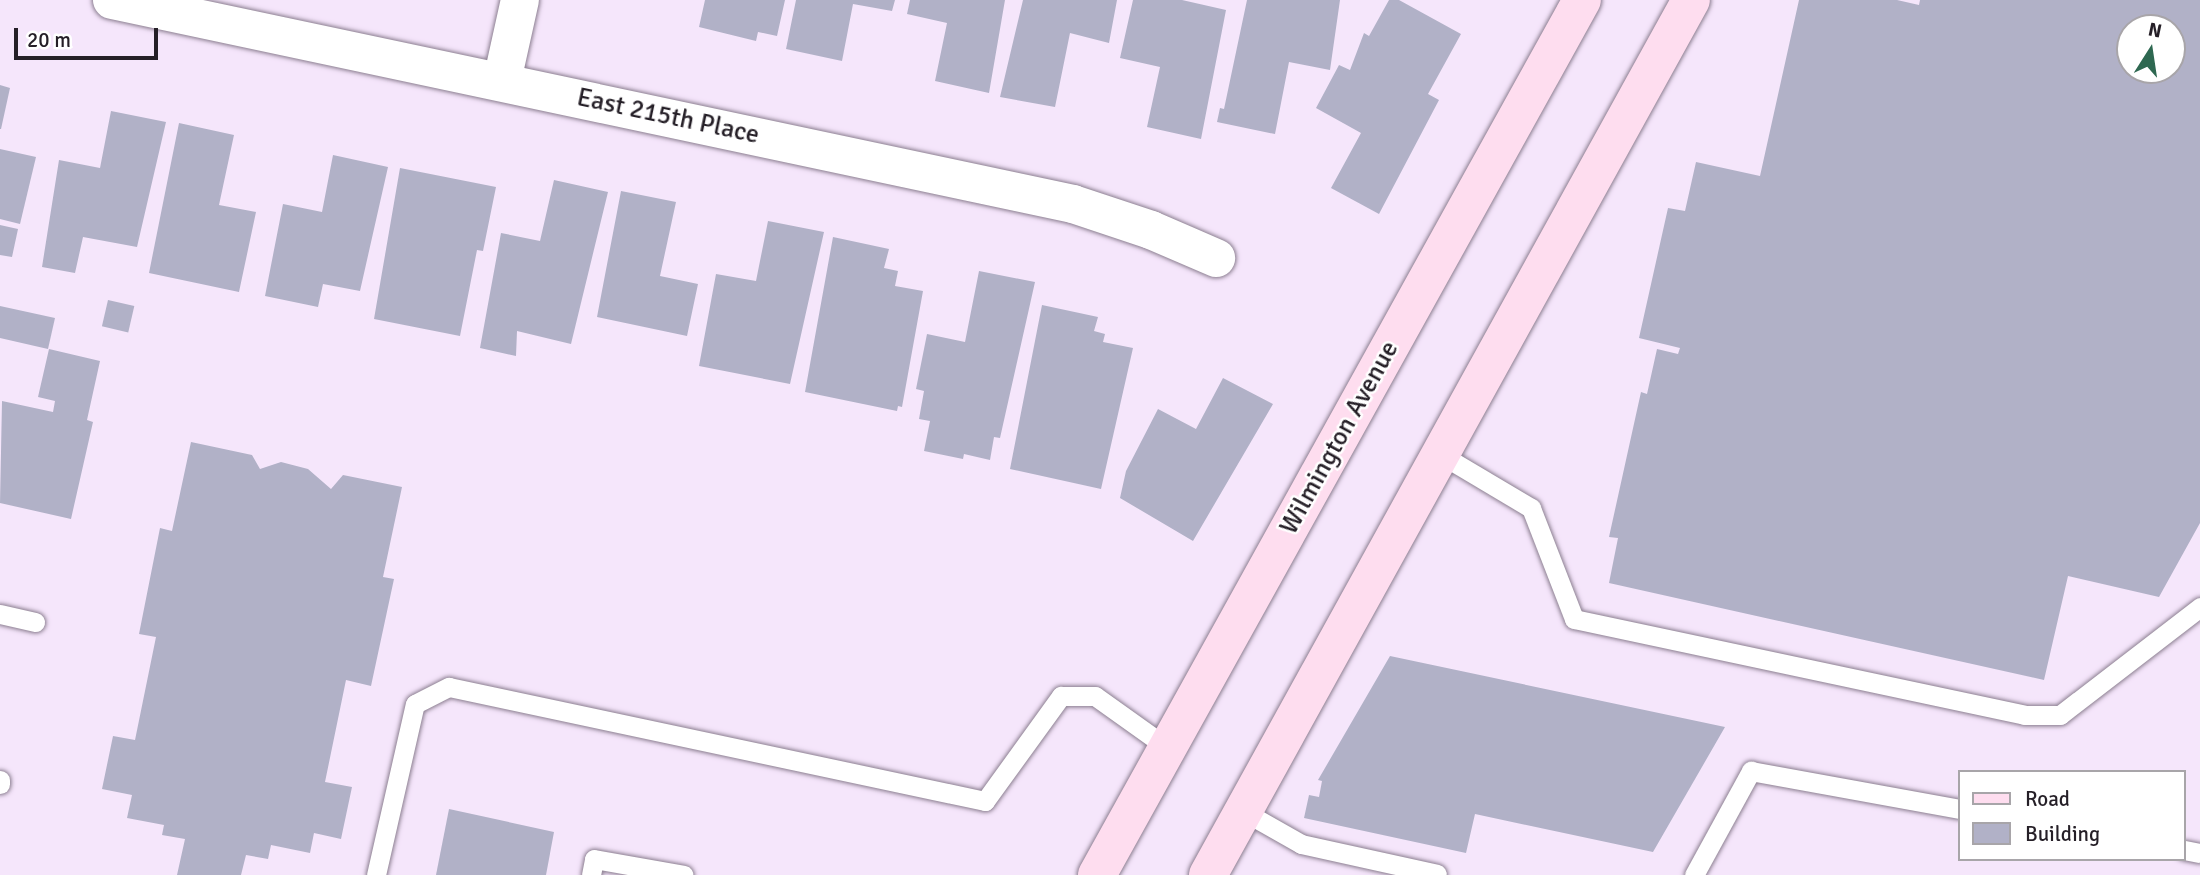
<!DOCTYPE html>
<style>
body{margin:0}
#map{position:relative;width:2200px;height:875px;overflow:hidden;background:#f5e6fb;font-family:Signika,sans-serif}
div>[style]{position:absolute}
.building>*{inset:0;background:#b1b1c7;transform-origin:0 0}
.roads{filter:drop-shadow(0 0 2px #8c7f91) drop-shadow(0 0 2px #8c7f91)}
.service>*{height:19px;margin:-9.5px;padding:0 9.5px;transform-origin:9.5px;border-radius:9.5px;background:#fff}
.minor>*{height:38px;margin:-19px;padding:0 19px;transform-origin:19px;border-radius:19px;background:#fff}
.secondary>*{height:38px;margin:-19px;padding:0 19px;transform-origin:19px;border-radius:19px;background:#feddef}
span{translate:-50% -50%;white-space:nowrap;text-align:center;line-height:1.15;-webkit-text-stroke:5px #fff;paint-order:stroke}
.street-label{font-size:26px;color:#251f27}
.legend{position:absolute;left:1958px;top:770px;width:228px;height:91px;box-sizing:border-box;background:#fff;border:2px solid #a8a5a9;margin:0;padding:9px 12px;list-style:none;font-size:21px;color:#251f27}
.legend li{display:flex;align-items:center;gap:14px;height:35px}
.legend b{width:35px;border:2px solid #a8a5a9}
.north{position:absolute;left:2116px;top:14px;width:70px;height:70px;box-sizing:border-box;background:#fff;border:2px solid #a8a5a9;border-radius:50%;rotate:12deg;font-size:19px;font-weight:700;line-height:28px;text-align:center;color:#251f27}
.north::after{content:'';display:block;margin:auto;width:24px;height:32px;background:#2e6851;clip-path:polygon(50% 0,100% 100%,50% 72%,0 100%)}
.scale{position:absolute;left:14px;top:28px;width:144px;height:32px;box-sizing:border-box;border:4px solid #251f27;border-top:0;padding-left:9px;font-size:21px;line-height:24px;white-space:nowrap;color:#251f27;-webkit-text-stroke:5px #fff;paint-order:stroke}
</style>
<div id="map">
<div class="building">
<i style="clip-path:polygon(705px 0,785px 0,777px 36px,758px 32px,756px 41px,699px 27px)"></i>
<i style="clip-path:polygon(796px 0,895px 0,892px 11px,853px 4px,842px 61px,786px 49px)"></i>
<i style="clip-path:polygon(910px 0,1005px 0,989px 93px,935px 81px,947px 23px,907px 14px)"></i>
<i style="clip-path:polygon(1023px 0,1117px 0,1109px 43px,1070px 33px,1055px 107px,1000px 97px)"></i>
<i style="clip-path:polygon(1133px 0,1182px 0,1226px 10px,1201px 139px,1147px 127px,1160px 67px,1120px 58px)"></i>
<i style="clip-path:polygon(1247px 0,1340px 0,1330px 70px,1289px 62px,1275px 134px,1217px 122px,1220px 108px,1224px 109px)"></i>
<i style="clip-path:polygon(1389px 0,1399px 0,1461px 34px,1428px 94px,1439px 100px,1379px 214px,1331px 188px,1361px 133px,1316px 108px,1339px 65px,1350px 70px,1364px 33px,1369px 36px)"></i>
<i style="clip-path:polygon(evenodd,1799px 0,1897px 0,1919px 5px,1920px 0,2200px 0,2200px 523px,2159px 597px,2068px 576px,2044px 680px,1609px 583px,1618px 538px,1609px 537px,1641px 392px,1647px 394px,1657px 349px,1678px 354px,1680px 348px,1639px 338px,1668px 208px,1685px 211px,1696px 162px,1760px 176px,1799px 0,2130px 28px,2172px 28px,2172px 70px,2130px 70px,2130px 28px)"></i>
<i style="clip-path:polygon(0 85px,10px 88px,1px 129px,0 129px)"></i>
<i style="clip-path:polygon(111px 111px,166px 122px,137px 247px,83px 237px,75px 273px,42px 267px,59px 160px,100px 168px)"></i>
<i style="clip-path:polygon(179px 123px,234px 135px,219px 205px,256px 212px,239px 292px,149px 273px)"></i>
<i style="clip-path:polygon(0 149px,36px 157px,20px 224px,0 219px)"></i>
<i style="clip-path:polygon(333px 155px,388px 167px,360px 291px,323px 284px,318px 307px,265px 296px,283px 204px,322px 212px)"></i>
<i style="clip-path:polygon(400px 168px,496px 187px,483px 251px,477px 250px,460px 336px,374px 319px)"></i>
<i style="clip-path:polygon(554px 180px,608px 192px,571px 344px,517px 331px,516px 356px,480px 348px,501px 233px,540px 241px)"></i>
<i style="clip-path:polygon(621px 191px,676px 202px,660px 276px,698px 284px,687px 336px,597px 317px)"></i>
<i style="clip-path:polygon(768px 221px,824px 232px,790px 384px,699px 366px,716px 274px,756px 281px)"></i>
<i style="clip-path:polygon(0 225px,18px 229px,12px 257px,0 255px)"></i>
<i style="clip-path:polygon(833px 237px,889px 249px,884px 268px,898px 271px,895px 286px,923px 291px,902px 407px,898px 406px,897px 411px,805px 392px)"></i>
<i style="clip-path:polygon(979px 271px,1035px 282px,1000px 438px,994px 437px,990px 460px,964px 454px,963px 459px,924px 451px,930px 421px,919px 419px,924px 391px,916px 389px,927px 334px,965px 342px)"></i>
<i style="left:108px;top:300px;width:27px;height:27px;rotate:13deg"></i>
<i style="clip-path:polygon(1042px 305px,1098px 317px,1094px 331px,1105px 334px,1103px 342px,1133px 348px,1101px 489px,1010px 469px)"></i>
<i style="clip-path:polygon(0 306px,55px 318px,48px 349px,0 338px)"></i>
<i style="clip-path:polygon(49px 349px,100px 361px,87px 420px,93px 422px,71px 519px,0 503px,2px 401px,53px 412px,55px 401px,38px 397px)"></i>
<i style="clip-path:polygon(1223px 378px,1273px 404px,1193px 541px,1120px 498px,1126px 471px,1158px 409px,1196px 429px)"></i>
<i style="clip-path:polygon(191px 442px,252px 455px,260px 469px,281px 462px,308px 469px,331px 489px,343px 475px,402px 487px,383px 577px,394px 579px,371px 686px,346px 680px,325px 782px,352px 787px,341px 839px,314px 833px,310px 853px,271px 845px,268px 859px,246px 855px,241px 875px,177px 875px,185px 839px,162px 835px,164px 825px,127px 818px,132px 795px,102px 789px,113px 736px,135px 740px,156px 637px,139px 634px,160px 528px,172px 531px)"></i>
<i style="clip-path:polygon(1390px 656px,1725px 727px,1653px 852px,1475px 814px,1466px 853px,1304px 818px,1309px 795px,1319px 797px,1322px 781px,1318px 780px)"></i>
<i style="clip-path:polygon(449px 809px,554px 832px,546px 875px,436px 875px)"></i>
</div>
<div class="roads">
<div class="service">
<i style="left:1440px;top:454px;width:106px;rotate:30.7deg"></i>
<i style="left:1531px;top:508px;width:119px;rotate:68.8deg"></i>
<i style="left:1574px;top:619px;width:460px;rotate:12deg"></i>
<i style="left:2024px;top:715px;width:36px"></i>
<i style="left:2060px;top:715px;width:177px;rotate:-37.6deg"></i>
<i style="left:0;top:614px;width:36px;rotate:13deg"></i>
<i style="left:0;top:780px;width:4px;rotate:90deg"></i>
<i style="left:1243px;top:811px;width:67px;rotate:29.6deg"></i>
<i style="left:1301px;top:844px;width:139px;rotate:12.4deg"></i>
<i style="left:2184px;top:850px;width:16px;rotate:11deg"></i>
<i style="left:376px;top:875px;width:175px;rotate:-77.2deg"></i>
<i style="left:415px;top:704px;width:38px;rotate:-27deg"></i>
<i style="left:449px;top:687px;width:548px;rotate:12.01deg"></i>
<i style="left:985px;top:801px;width:130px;rotate:-54.1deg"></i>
<i style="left:1061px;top:696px;width:34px"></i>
<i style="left:1095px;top:696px;width:90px;rotate:35.5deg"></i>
<i style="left:591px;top:875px;width:16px;rotate:-79deg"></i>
<i style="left:594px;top:859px;width:91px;rotate:10.1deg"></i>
<i style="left:1694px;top:875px;width:119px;rotate:-61.3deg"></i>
<i style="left:1751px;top:771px;width:212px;rotate:10.3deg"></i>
</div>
<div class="minor">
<i style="left:112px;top:0;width:982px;rotate:11.98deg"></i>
<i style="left:1073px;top:204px;width:82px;rotate:18.4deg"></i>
<i style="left:1151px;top:230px;width:71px;rotate:23.3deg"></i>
<i style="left:502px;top:81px;width:83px;rotate:-77.5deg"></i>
</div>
<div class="secondary">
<i style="left:1097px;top:875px;width:1000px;rotate:-61deg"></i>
<i style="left:1208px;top:875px;width:999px;rotate:-61.1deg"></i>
</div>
</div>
<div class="street-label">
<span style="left:668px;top:117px;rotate:12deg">East 215th Place</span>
<span style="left:1340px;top:438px;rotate:-61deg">Wilmington Avenue</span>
</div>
<ul class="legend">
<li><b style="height:9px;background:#feddef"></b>Road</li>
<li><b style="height:19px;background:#b1b1c7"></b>Building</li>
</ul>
<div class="north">N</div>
<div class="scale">20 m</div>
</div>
